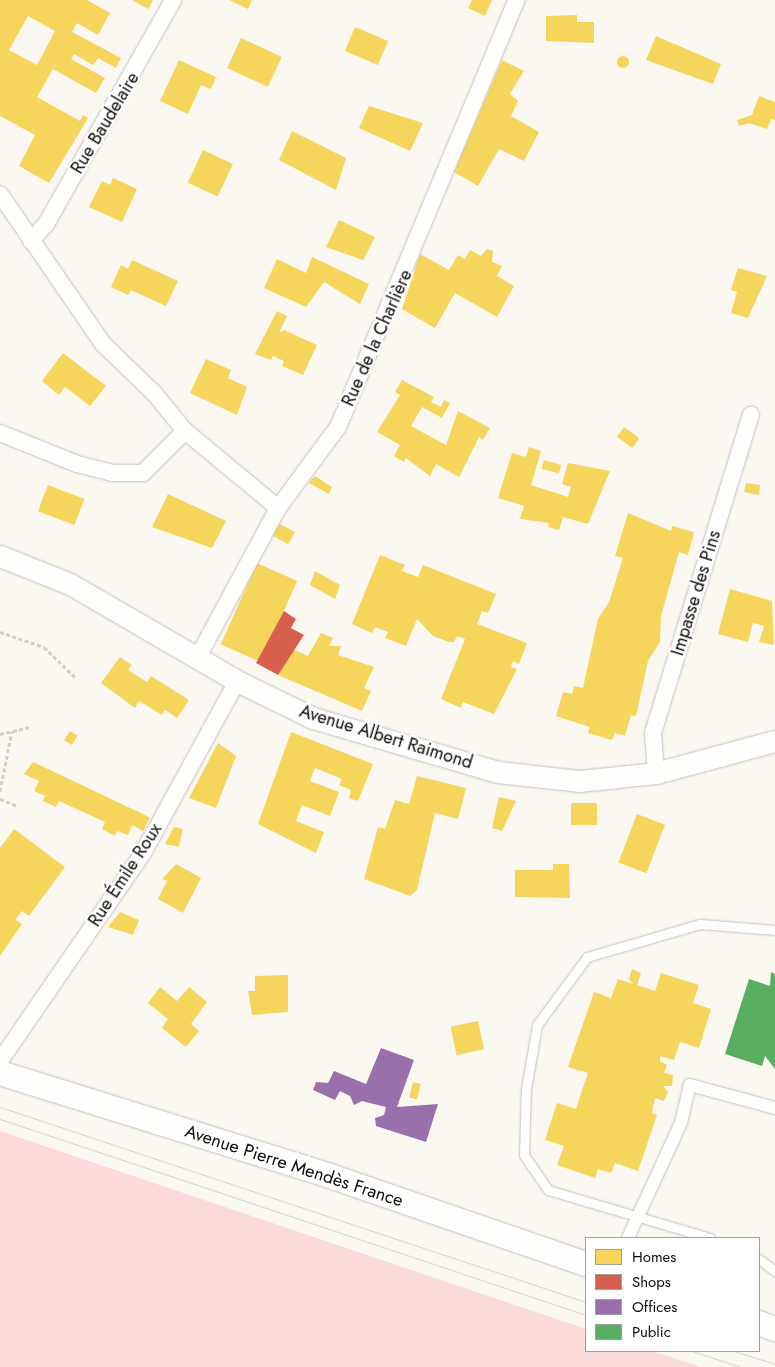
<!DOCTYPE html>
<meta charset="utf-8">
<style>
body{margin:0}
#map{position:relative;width:775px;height:1367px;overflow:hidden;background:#fbf8f2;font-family:Jost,sans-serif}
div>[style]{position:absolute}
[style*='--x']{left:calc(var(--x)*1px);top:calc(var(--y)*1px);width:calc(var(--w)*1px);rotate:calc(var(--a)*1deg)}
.green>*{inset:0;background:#fbdad9}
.homes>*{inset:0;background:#f6d55c;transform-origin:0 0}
.round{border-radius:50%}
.shops>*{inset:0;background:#d6604d}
.offices>*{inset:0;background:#9970ab}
.public>*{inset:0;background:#5aae61}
.path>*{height:3px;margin-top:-1.5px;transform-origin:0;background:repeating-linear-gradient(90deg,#d0cfcd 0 4px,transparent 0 6.5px)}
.roads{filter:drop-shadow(0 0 1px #c3c1bd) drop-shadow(0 0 1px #c3c1bd)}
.service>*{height:9px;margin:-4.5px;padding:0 4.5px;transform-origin:4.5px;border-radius:4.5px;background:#fefefd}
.pedestrian>*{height:12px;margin:-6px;padding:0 6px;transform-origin:6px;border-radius:6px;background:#fefefd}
.minor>*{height:16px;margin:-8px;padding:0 8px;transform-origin:8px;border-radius:8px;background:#fefefd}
.tertiary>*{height:21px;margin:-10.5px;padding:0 10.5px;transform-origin:10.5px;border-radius:10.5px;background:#fefefd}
.secondary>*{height:24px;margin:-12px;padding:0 12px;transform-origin:12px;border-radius:12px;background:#fefefd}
.tram>*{height:1px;margin:-0.5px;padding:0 0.5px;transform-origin:0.5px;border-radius:0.5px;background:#d6d5d3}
span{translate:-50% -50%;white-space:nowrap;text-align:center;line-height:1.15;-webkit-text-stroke:5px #fff;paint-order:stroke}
.street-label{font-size:18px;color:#0e0c09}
.legend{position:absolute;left:585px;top:1237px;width:175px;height:115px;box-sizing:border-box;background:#fff;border:1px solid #9f9e9d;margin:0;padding:6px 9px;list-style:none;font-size:15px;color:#0e0c09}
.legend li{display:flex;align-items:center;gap:10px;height:25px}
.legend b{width:25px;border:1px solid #9f9e9d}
</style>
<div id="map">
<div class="green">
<i style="clip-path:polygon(0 1131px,586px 1329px,586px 1351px,652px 1351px,700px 1367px,0 1367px)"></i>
</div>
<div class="homes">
<i style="clip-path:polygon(evenodd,0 0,87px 0,110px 13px,98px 35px,77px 23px,72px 32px,121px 58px,116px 68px,98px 58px,93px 65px,74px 54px,71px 59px,105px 78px,96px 93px,53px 69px,37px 97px,80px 121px,83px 115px,88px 118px,49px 183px,19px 166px,35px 135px,0 116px,0 0,28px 16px,55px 31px,37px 65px,9px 50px,28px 16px)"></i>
<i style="clip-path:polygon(132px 0,153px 0,148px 9px)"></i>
<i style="clip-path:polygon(229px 0,252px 0,248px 9px)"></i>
<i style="clip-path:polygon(472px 0,492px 0,485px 16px,468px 8px)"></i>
<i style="clip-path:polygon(577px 15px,577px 22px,594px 22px,594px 43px,546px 41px,546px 16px)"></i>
<i style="left:355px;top:27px;width:36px;height:26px;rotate:23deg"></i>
<i style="clip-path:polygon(656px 36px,721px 64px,713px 84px,646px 60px)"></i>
<i style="left:241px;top:38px;width:45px;height:33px;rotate:25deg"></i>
<i class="round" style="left:617px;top:56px;width:12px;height:12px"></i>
<i style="clip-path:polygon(179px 60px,216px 77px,211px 89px,201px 85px,188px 114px,160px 101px)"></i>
<i style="clip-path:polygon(502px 60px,524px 71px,510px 94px,518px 101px,511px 116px,539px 132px,524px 161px,499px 149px,478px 186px,454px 172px)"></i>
<i style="clip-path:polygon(759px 96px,775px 102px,775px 120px,771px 119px,767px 129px,749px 123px,739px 126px,737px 120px,752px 115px)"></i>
<i style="clip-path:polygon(369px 106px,423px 123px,410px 151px,359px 128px)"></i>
<i style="clip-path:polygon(292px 131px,346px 158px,336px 190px,279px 160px)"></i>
<i style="left:203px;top:150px;width:33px;height:36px;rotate:25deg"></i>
<i style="clip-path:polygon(113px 178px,137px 189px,122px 222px,89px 207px,102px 181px,110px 185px)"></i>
<i style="clip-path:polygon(339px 220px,375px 237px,363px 260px,326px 247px)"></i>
<i style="clip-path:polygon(487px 249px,493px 251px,492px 262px,502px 266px,497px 276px,514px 286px,497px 317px,455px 293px,435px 328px,402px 309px,420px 254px,449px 270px,458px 255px,465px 259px,470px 250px,481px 256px)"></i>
<i style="clip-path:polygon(312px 257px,369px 284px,360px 304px,324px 282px,306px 307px,264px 288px,277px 259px,306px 273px)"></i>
<i style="clip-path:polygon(132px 260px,178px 281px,166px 306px,131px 290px,128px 295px,111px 287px,121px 265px,128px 269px)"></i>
<i style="clip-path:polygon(738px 268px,767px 276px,748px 318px,731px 313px,737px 292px,731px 290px)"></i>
<i style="clip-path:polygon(277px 311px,287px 316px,279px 333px,284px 330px,317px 345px,303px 375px,282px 366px,284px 361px,273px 356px,271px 360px,255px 354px)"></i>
<i style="clip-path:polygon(63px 353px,106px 386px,90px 406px,65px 387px,59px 395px,42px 381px)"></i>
<i style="clip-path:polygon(206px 359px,231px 370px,228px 378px,247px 387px,237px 415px,190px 393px)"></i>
<i style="clip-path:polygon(402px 380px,434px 397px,431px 402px,441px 407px,444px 400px,450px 403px,442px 418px,422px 407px,411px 426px,446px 445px,458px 411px,490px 428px,483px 440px,479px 437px,459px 477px,436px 464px,430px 476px,406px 458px,404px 462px,394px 456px,400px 445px,377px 432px,400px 395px,395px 392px)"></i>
<i style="left:624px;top:427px;width:19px;height:12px;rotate:36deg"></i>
<i style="clip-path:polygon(529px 447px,541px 451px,531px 485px,568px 497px,571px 487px,562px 484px,568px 463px,610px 471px,588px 524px,563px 517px,559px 530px,548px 527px,549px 523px,520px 519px,524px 506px,498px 498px,512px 453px,526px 457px)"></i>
<i style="left:544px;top:460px;width:18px;height:9px;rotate:16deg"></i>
<i style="clip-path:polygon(315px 476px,332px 487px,329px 494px,309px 483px)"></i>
<i style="clip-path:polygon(746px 483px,760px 485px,759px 495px,744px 492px)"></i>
<i style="left:48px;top:485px;width:39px;height:28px;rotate:21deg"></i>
<i style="clip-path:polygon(168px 494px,226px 521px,212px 548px,152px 527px)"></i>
<i style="clip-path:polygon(628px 513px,671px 531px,672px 526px,694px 532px,688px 555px,679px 552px,661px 616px,660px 642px,648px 661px,636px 716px,631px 715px,625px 736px,615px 733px,612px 740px,588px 733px,590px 727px,556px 716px,563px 692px,572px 694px,574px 686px,583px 688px,598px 619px,609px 602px,623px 558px,615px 556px)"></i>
<i style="left:278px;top:523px;width:19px;height:14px;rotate:28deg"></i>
<i style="clip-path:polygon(380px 555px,405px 565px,402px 571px,418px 577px,423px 565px,496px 594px,488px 613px,482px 611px,477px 624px,527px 643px,519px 664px,513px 661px,511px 667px,517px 669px,494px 714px,463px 702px,461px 708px,441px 699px,465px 639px,457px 636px,454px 642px,449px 642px,433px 636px,417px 619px,406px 646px,385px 638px,388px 632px,375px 627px,372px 633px,352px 624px)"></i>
<i style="left:257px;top:563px;width:44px;height:89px;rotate:24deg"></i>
<i style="clip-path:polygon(315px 571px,340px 585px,335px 599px,310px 585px)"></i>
<i style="clip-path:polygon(730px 589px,772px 601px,774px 645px,759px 642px,764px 626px,753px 623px,748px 642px,718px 634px)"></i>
<i style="clip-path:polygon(321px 633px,333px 638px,329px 646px,341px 646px,338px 655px,374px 667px,364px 688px,371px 691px,362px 711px,278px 675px,293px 649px,308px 656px)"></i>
<i style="clip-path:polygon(120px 657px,132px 665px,128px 670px,147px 682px,151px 676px,189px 700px,177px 718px,165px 710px,162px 715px,139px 701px,135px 708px,101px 683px)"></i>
<i style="left:70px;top:731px;width:9px;height:11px;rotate:32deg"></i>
<i style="clip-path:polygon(291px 732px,373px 764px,358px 801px,349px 798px,351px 790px,339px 785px,342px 779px,315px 768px,310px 781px,339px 792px,330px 816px,302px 805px,296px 821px,324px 832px,316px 853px,258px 824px)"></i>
<i style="clip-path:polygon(218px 743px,236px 756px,216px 808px,189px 798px)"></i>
<i style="clip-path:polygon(33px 762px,145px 815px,150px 818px,143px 831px,132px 825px,128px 835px,117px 831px,115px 836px,102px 829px,105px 822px,59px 801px,56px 807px,43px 801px,45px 796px,34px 791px,39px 781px,24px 774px)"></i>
<i style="clip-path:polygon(417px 776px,466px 788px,458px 819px,435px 813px,417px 890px,410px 896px,364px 879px,378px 827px,385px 829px,395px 800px,409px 804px)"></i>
<i style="clip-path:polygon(499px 797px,516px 801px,502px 831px,492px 828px)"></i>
<i style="left:597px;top:803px;width:22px;height:26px;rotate:90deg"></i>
<i style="left:637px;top:814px;width:30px;height:52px;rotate:21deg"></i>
<i style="clip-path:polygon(174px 827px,183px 829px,179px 847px,165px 844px)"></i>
<i style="clip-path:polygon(14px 829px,65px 867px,29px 916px,22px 911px,15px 920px,22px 924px,0 956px,0 848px)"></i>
<i style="clip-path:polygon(176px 864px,201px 878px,183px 913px,158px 899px,167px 881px,162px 879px)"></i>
<i style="clip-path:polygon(553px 864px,569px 864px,570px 898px,515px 897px,515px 870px,553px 870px)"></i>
<i style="clip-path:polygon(120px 912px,139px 920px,133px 935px,108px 927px)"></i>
<i style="clip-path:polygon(632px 969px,641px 973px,637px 985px,655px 991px,661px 973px,699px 985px,693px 1003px,711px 1009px,699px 1048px,680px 1042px,674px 1060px,660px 1056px,660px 1061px,667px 1065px,664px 1073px,673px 1075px,672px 1086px,663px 1086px,668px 1092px,664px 1101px,655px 1098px,652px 1113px,657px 1115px,638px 1171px,615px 1163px,611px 1173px,598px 1169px,595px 1178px,557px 1165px,564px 1146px,545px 1140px,557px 1103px,576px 1109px,582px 1090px,588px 1073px,568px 1067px,594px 992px,611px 998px,618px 979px,633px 984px,629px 979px)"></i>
<i style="clip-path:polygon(288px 975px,288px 1012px,252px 1015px,248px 991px,255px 991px,255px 976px)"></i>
<i style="clip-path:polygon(160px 987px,177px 1001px,189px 987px,207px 1002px,191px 1024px,199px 1031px,186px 1047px,162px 1028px,168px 1019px,148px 1003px)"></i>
<i style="left:478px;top:1021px;width:29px;height:28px;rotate:78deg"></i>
<i style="left:413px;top:1082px;width:8px;height:16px;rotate:14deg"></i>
</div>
<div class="shops">
<i style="clip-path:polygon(284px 611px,296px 619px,291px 628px,304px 635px,278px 675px,256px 663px)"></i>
</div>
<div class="offices">
<i style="clip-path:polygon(381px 1048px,414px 1060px,397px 1107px,438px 1104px,426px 1142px,376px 1126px,375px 1118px,384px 1115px,386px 1107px,362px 1101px,354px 1105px,350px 1096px,340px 1091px,335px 1100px,313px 1090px,316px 1082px,328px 1083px,334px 1071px,366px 1084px)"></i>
</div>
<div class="public">
<i style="clip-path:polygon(771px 972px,775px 974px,775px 1069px,765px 1056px,762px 1066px,725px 1054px,749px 979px,770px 986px)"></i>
</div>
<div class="path">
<i style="--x:0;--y:632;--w:46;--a:18.8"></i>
<i style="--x:44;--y:647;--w:43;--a:44.1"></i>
<i style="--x:0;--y:734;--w:31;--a:-13"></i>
<i style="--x:0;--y:791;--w:61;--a:-78.7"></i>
<i style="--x:0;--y:799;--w:18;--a:22"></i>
</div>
<div class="roads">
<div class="service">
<i style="--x:710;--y:1238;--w:169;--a:-163.5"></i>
<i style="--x:548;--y:1190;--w:42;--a:-124.4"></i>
<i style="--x:524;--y:1155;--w:66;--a:-88.3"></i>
<i style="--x:526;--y:1089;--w:65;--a:-80.2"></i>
<i style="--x:537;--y:1025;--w:84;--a:-53.7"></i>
<i style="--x:587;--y:957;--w:118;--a:-16.3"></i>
<i style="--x:700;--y:924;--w:75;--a:4.6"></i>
<i style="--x:759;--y:1259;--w:20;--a:37"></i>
</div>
<div class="pedestrian">
<i style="--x:628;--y:1238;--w:127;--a:-65.3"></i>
<i style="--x:681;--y:1123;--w:39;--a:-77"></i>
<i style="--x:690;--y:1085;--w:88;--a:15.1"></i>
</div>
<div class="minor">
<i style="--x:0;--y:194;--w:182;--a:55.5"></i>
<i style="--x:103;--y:344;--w:71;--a:43.9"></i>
<i style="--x:154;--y:393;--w:49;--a:50.8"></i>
<i style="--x:185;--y:431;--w:121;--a:39.6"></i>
<i style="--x:31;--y:241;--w:23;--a:-49"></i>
<i style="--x:46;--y:224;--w:257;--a:-60.4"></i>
<i style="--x:0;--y:433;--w:83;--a:21.9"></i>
<i style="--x:77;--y:464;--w:36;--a:14"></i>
<i style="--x:112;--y:473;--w:31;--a:0"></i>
<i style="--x:143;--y:473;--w:59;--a:-45"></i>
<i style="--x:199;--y:655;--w:167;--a:-61.7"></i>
<i style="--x:278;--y:508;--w:101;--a:-53.5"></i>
<i style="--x:338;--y:427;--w:463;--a:-67.3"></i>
<i style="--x:656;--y:773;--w:40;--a:-94.3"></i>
<i style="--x:653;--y:733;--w:333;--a:-72.9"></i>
<i style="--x:0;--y:1061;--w:252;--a:-55.5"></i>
<i style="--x:143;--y:853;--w:196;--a:-61.3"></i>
</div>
<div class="tertiary">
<i style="--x:0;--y:556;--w:75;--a:21.8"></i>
<i style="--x:70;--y:584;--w:193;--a:30.1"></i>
<i style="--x:237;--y:681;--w:85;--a:26"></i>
<i style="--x:313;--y:718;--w:193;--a:16.3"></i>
<i style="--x:498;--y:772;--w:81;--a:6.3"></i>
<i style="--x:579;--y:781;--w:77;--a:-5.9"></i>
<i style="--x:656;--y:773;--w:123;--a:-15.1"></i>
</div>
<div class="secondary">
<i style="--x:0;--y:1073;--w:346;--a:17.3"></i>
<i style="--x:330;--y:1176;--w:271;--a:19"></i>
<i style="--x:759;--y:1323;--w:17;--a:21"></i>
</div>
</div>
<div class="tram">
<i style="--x:0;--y:1107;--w:618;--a:18.41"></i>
<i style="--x:0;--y:1119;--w:618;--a:18.49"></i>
<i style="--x:692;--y:1351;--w:52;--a:18.1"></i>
<i style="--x:734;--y:1351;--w:43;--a:17.6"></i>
</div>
<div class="street-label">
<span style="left:105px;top:123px;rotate:-59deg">Rue Baudelaire</span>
<span style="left:377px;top:338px;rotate:-66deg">Rue de la Charlière</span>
<span style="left:696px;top:593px;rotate:-73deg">Impasse des Pins</span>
<span style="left:386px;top:737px;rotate:17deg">Avenue Albert Raimond</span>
<span style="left:125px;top:875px;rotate:-57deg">Rue Émile Roux</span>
<span style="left:294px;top:1166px;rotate:18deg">Avenue Pierre Mendès France</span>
</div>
<ul class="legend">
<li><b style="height:14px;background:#f6d55c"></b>Homes</li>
<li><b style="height:14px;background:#d6604d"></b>Shops</li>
<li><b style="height:14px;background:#9970ab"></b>Offices</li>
<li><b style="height:14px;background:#5aae61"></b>Public</li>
</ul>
</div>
